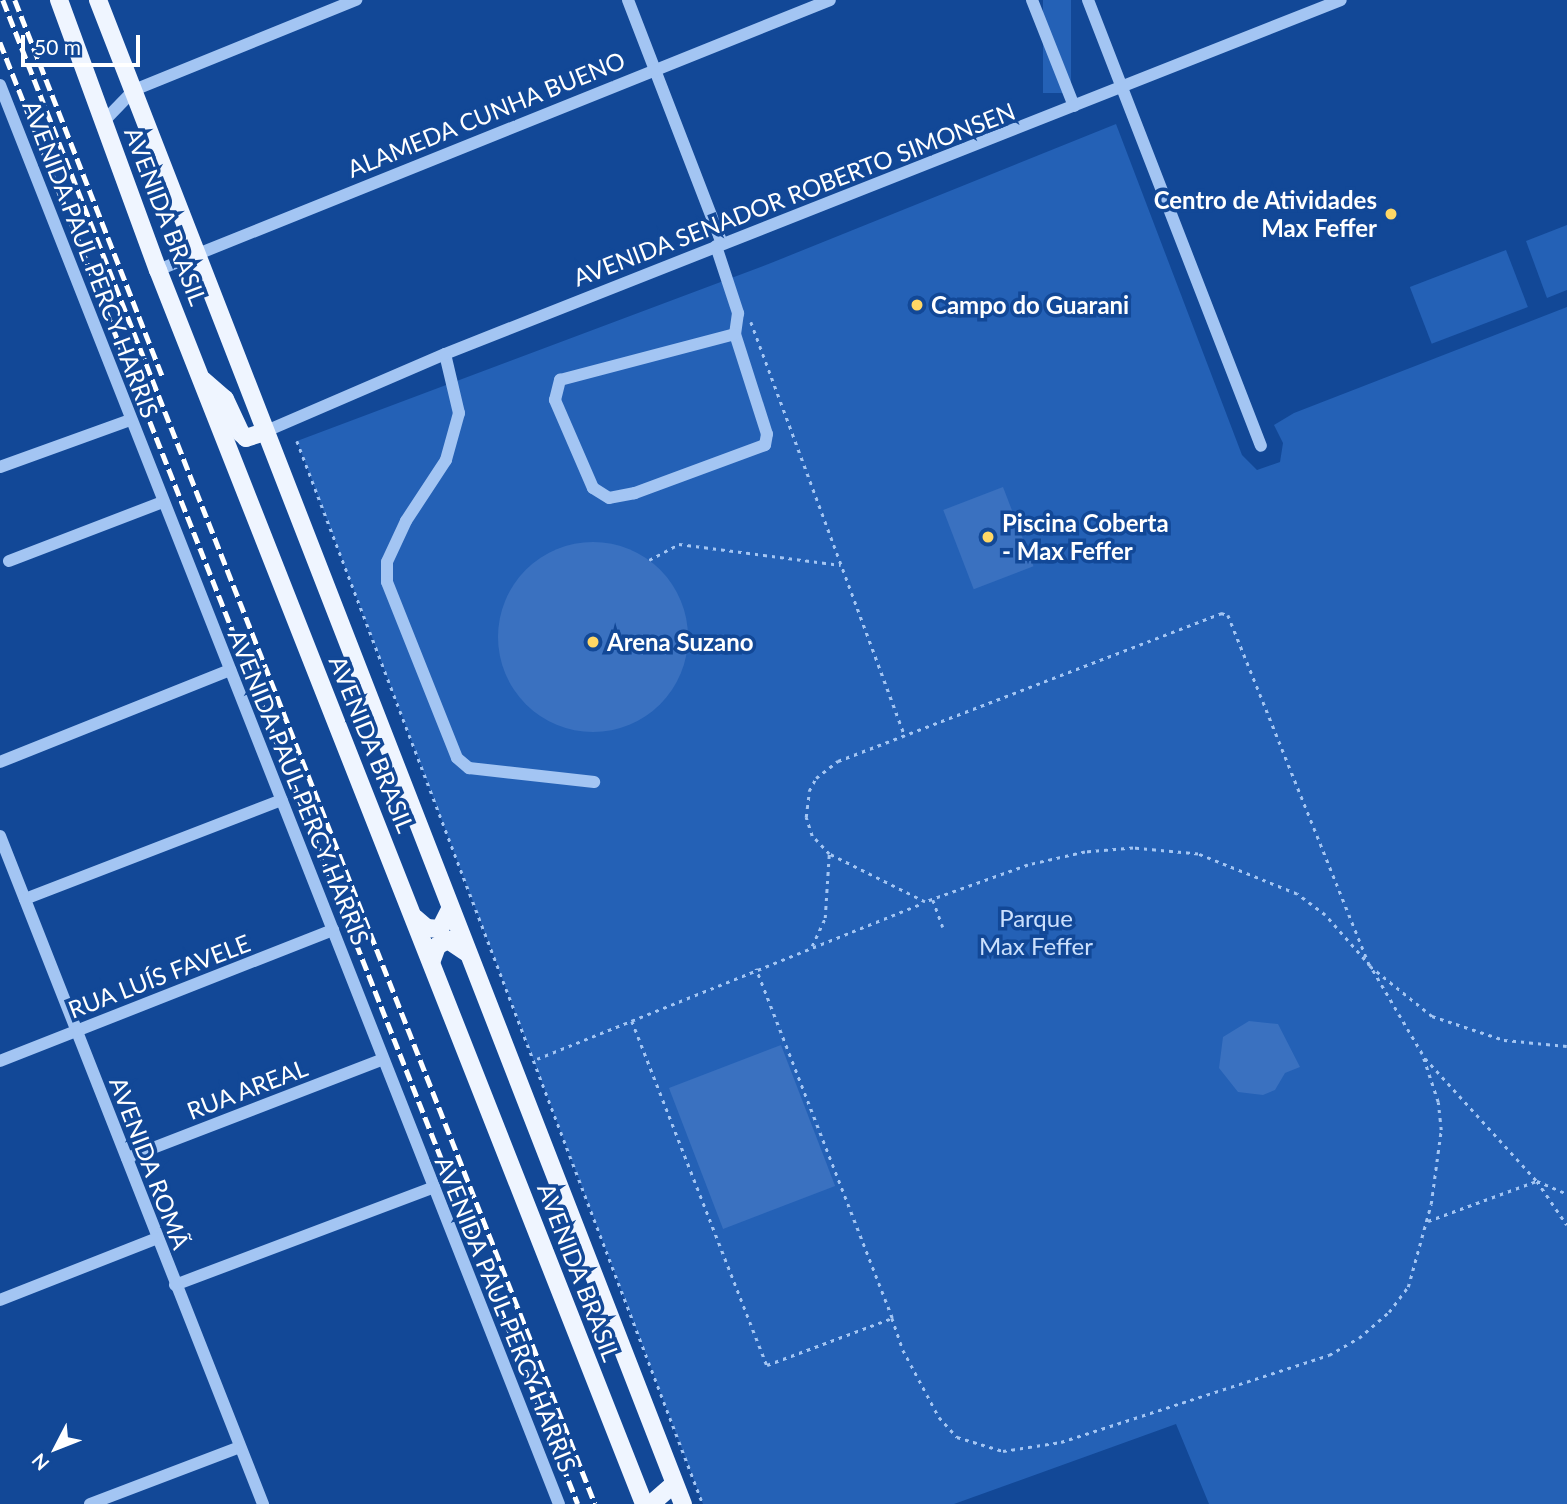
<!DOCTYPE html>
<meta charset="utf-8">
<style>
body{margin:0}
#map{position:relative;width:1567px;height:1504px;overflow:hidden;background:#124897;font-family:Lato,sans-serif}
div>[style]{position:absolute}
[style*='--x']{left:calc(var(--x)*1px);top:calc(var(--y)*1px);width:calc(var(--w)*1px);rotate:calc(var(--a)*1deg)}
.green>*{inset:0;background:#2461b6;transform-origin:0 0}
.building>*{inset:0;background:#3a71c0;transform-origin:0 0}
.round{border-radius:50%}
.path>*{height:2.5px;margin-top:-1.25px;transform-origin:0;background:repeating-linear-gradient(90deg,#a3c5f3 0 3.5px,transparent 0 8.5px)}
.minor>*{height:12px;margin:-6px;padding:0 6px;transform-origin:6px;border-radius:6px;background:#a3c5f3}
.major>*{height:18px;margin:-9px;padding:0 9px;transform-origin:9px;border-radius:9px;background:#eff5ff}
.rail>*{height:4.5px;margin-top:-2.25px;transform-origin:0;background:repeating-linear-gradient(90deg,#fff 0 12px,transparent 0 17px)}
.dots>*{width:19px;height:19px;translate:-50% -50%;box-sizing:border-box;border:4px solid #124897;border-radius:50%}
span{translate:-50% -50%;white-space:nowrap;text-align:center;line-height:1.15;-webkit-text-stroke:7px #124897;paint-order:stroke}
.street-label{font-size:24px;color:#fff}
.poi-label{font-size:24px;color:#fff;font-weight:700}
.right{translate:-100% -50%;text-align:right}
.left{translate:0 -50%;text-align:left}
.park-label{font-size:24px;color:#cbe0fd}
.north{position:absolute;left:21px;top:1413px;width:70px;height:70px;-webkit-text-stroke:5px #124897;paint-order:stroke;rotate:228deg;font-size:19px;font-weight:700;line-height:28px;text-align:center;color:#fff}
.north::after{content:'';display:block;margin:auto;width:24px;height:32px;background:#fff;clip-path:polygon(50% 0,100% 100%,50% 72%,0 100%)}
.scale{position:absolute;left:21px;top:35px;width:119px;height:32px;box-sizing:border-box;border:4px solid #fff;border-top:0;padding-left:9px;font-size:21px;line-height:24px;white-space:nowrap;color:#fff;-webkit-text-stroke:5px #124897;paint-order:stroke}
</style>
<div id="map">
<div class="green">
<i style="left:1043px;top:0;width:28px;height:93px"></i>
<i style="clip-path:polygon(1116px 124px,1242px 455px,1257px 470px,1280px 462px,1283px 443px,1274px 425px,1294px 413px,1567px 307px,1567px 1504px,1209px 1504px,1176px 1424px,954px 1504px,703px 1504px,297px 441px,771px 263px)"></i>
<i style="clip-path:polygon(1567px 225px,1567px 290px,1547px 298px,1526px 241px)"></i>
<i style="left:1506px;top:250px;width:61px;height:103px;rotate:69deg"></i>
</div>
<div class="building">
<i style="left:1003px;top:487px;width:85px;height:64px;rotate:69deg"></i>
<i class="round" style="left:498px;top:542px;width:190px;height:190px"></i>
<i style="clip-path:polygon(1249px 1021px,1278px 1024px,1300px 1067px,1285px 1073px,1275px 1090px,1263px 1095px,1238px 1092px,1219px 1068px,1223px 1037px)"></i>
<i style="left:781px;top:1045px;width:151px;height:120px;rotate:69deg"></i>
</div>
<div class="path">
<i style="--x:751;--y:322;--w:442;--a:69.6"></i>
<i style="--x:297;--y:441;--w:1138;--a:69.1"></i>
<i style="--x:649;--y:560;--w:34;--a:-28"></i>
<i style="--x:679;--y:544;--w:163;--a:7.4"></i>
<i style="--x:933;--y:900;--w:29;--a:70"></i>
<i style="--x:812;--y:946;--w:31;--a:-65"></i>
<i style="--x:825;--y:918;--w:64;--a:-86.4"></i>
<i style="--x:632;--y:1021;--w:370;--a:68.6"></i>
<i style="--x:767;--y:1365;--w:134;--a:-20.6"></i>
<i style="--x:892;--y:1318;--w:375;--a:-111.3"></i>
<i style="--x:1425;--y:1058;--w:166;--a:47.7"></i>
<i style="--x:1537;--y:1181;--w:33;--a:23"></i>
<i style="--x:537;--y:1059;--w:416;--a:-22"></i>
<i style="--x:1428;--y:1221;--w:116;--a:-20.2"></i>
<i style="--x:1537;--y:1181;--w:53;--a:55.7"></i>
<i style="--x:892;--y:1318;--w:34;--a:71"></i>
<i style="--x:903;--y:1350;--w:76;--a:61.8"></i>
<i style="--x:939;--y:1417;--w:27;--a:48"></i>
<i style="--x:957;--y:1437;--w:48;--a:16.9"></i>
<i style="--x:1003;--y:1451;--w:59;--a:-8.8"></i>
<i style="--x:1061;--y:1442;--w:282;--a:-18"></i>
<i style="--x:1329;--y:1355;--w:34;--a:-30"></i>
<i style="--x:1359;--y:1338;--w:40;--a:-41"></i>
<i style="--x:1389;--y:1312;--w:31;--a:-53"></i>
<i style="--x:1408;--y:1287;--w:86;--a:-74.5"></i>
<i style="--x:1431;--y:1204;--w:75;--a:-82.3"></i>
<i style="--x:1441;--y:1130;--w:28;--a:-96"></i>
<i style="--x:1438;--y:1102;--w:51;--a:-108.4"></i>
<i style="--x:1422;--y:1054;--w:102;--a:-120.6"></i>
<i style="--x:1370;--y:966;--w:68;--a:-131.4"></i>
<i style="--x:1325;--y:915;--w:35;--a:-143"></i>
<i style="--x:1297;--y:894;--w:107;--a:-158"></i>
<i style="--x:1198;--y:854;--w:65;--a:-174.7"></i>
<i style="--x:1133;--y:848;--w:48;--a:175.2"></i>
<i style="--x:1085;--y:852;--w:58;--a:167.2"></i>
<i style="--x:1028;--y:865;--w:109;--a:160.2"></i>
<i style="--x:925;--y:902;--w:107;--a:-153.4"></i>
<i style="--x:829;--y:854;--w:25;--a:-133"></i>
<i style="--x:812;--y:836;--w:20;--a:-108"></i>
<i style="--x:806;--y:817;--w:26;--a:-83"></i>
<i style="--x:809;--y:791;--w:15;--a:-62"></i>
<i style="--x:816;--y:778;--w:28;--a:-38"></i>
<i style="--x:838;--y:761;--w:411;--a:-21.1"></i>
<i style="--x:1221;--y:613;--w:7;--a:16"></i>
<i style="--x:1228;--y:615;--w:379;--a:68"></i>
<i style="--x:1370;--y:966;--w:80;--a:38.9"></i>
<i style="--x:1432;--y:1016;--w:76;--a:18.4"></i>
<i style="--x:1504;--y:1040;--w:63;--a:5.4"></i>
</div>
<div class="minor">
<i style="--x:628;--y:0;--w:261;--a:68.9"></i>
<i style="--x:1032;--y:0;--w:114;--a:68.4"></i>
<i style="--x:1088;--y:0;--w:478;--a:68.8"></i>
<i style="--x:0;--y:85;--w:1525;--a:68.5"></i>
<i style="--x:104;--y:121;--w:43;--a:-45.9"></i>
<i style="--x:134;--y:90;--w:240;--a:-22.1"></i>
<i style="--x:716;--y:246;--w:71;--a:71.8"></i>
<i style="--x:738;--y:313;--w:21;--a:98"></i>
<i style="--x:158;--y:270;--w:724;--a:-21.89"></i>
<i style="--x:735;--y:334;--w:105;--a:72.3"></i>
<i style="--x:767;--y:434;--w:11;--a:100"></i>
<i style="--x:765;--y:445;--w:139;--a:159.7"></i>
<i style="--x:635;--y:493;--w:26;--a:169"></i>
<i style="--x:609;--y:498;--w:19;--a:-148"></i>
<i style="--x:593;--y:488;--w:96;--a:-113.4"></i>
<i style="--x:555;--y:400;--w:21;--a:-76"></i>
<i style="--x:560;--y:380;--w:181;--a:-14.7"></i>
<i style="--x:445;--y:354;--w:61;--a:76.7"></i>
<i style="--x:459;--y:413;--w:49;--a:105.5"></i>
<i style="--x:446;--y:460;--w:73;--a:123.3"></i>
<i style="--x:406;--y:521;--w:45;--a:114.9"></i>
<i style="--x:387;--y:562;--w:20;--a:90"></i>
<i style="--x:387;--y:582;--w:189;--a:68.3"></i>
<i style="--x:457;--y:758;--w:16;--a:40"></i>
<i style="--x:469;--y:768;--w:126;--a:6.4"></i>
<i style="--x:264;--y:432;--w:197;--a:-23.3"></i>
<i style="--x:445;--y:354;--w:963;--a:-21.56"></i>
<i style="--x:0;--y:467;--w:138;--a:-19.9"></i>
<i style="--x:9;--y:561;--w:165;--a:-21"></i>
<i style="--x:0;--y:762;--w:248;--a:-21.8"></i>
<i style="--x:0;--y:836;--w:718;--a:68.51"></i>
<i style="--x:25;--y:899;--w:275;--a:-21.1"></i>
<i style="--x:0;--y:1061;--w:358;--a:-21.5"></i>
<i style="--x:127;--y:1158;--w:274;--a:-21.1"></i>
<i style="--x:175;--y:1285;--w:277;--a:-20.7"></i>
<i style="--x:0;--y:1300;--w:169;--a:-21.5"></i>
<i style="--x:90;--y:1504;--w:160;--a:-20.8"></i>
</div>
<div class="major">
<i style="--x:59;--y:0;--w:288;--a:69.9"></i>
<i style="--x:158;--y:270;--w:1326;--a:68.5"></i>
<i style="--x:98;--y:0;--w:1614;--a:68.75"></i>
<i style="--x:203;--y:380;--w:29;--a:41"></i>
<i style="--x:225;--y:399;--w:38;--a:65"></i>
<i style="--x:241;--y:433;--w:7;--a:45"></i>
<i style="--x:246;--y:438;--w:19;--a:-18"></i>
<i style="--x:415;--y:918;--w:16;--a:40"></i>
<i style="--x:427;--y:928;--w:13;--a:4"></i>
<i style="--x:440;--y:929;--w:22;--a:-63"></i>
<i style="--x:432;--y:960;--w:15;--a:-70"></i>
<i style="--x:437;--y:946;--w:13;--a:-29"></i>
<i style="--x:448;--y:940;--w:22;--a:34"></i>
<i style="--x:651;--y:1504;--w:30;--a:-41"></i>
</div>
<div class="rail">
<i style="--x:3;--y:0;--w:1616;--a:68.51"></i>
<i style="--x:15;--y:0;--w:406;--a:68.6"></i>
<i style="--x:0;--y:42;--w:1572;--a:68.43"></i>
</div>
<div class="dots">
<i style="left:1391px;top:214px;background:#ffd765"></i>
<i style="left:917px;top:305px;background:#ffd765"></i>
<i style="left:988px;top:537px;background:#ffd765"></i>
<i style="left:593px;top:642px;background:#ffd765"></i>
</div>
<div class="street-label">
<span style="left:486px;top:114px;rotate:-22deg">ALAMEDA CUNHA BUENO</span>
<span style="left:794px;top:194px;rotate:-21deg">AVENIDA SENADOR ROBERTO SIMONSEN</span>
<span style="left:166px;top:216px;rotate:69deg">AVENIDA BRASIL</span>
<span style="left:91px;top:259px;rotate:69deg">AVENIDA PAUL PERCY HARRIS</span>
<span style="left:372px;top:744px;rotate:68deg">AVENIDA BRASIL</span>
<span style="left:299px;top:787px;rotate:68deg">AVENIDA PAUL PERCY HARRIS</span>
<span style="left:159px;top:976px;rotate:-21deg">RUA LUÍS FAVELE</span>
<span style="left:247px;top:1089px;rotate:-21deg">RUA AREAL</span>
<span style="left:150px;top:1163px;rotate:69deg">AVENIDA ROMÃ</span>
<span style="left:579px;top:1272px;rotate:69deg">AVENIDA BRASIL</span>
<span style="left:506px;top:1314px;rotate:68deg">AVENIDA PAUL PERCY HARRIS</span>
</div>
<div class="poi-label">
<span class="right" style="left:1377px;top:214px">Centro de Atividades<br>Max Feffer</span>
<span class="left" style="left:931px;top:305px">Campo do Guarani</span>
<span class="left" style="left:1002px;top:537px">Piscina Coberta<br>- Max Feffer</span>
<span class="left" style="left:607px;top:642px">Arena Suzano</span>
</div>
<div class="park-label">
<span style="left:1036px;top:932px">Parque<br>Max Feffer</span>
</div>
<div class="north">N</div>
<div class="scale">50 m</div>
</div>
